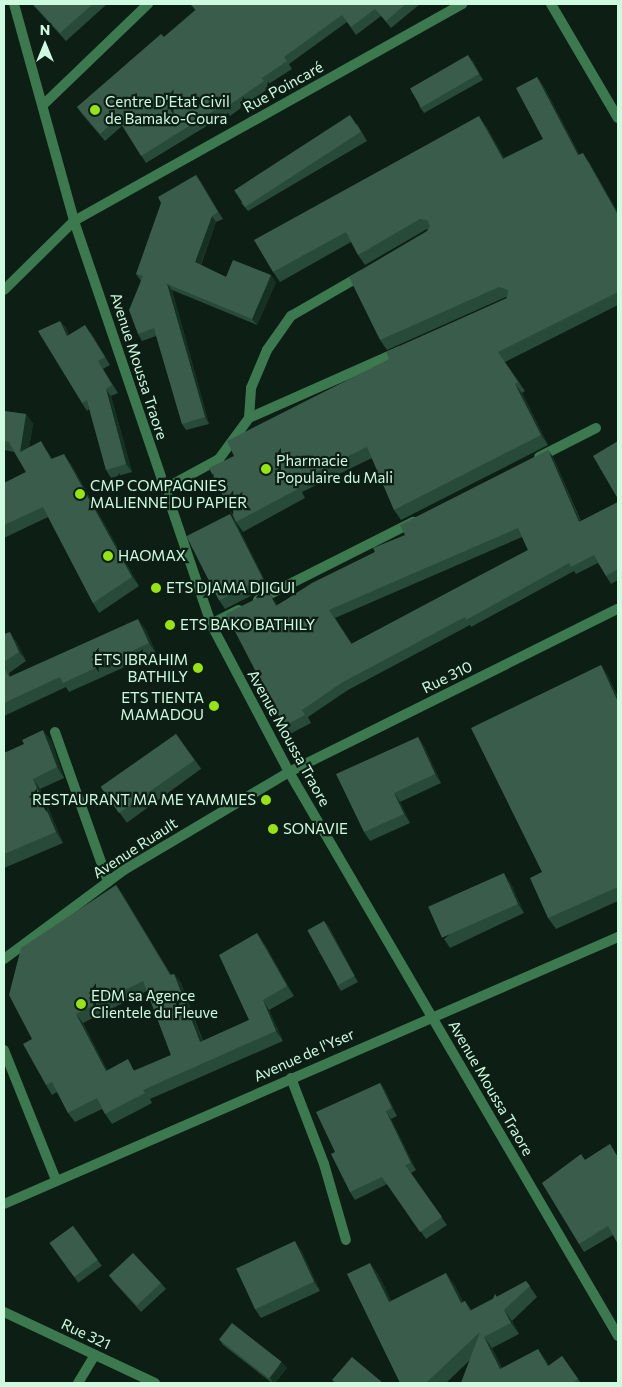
<!DOCTYPE html>
<meta charset="utf-8">
<style>
body{margin:0}
#map{position:relative;width:622px;height:1387px;overflow:hidden;background:#0d1e15;font-family:Commissioner,sans-serif}
div>[style]{position:absolute}
[style*='--x']{left:calc(var(--x)*1px);top:calc(var(--y)*1px);width:calc(var(--w)*1px);rotate:calc(var(--a)*1deg)}
.service>*{height:10px;margin:-5px;padding:0 5px;transform-origin:5px;border-radius:5px;background:#3c794f}
.minor>*{height:10px;margin:-5px;padding:0 5px;transform-origin:5px;border-radius:5px;background:#3c794f}
.tertiary>*{height:10px;margin:-5px;padding:0 5px;transform-origin:5px;border-radius:5px;background:#3c794f}
.wall>*{inset:0;background:#284a38;transform-origin:0 0}
.shaded-wall>*{inset:0;background:#153122}
.building>*{inset:0;background:#395d4a;transform-origin:0 0}
.dots>*{width:14px;height:14px;translate:-50% -50%;box-sizing:border-box;border:2px solid #0d1e15;border-radius:50%}
span{translate:-50% -50%;white-space:nowrap;text-align:center;line-height:1.15;-webkit-text-stroke:4.5px #0d1e15;paint-order:stroke}
.street-label{font-size:15px;color:#cefbdf}
.poi-label{font-size:15px;color:#cefbdf}
.left{translate:0 -50%;text-align:left}
.right{translate:-100% -50%;text-align:right}
.frame{position:absolute;inset:0;border:5px solid #cefbdf;pointer-events:none}
.north{position:absolute;left:20px;top:20px;width:50px;height:50px;-webkit-text-stroke:4px #0d1e15;paint-order:stroke;rotate:0deg;font-size:14px;font-weight:700;line-height:20px;text-align:center;color:#cefbdf}
.north::after{content:'';display:block;margin:auto;width:18px;height:22px;background:#cefbdf;clip-path:polygon(50% 0,100% 100%,50% 72%,0 100%)}
</style>
<div id="map">
<div class="service">
<i style="--x:249;--y:418;--w:165;--a:-23.9"></i>
<i style="--x:539;--y:457;--w:64;--a:-27"></i>
<i style="--x:164;--y:489;--w:63;--a:-28.6"></i>
<i style="--x:219;--y:459;--w:51;--a:-53.8"></i>
<i style="--x:249;--y:418;--w:30;--a:-86"></i>
<i style="--x:251;--y:388;--w:41;--a:-67.2"></i>
<i style="--x:267;--y:350;--w:42;--a:-54.8"></i>
<i style="--x:291;--y:316;--w:82;--a:-30"></i>
<i style="--x:258;--y:600;--w:174;--a:-26.7"></i>
<i style="--x:211;--y:624;--w:31;--a:-27"></i>
<i style="--x:55;--y:732;--w:159;--a:70.5"></i>
<i style="--x:291;--y:1078;--w:92;--a:69"></i>
<i style="--x:324;--y:1164;--w:79;--a:73.9"></i>
</div>
<div class="minor">
<i style="--x:551;--y:4;--w:132;--a:59.6"></i>
<i style="--x:43;--y:105;--w:146;--a:-43.9"></i>
<i style="--x:4;--y:290;--w:98;--a:-44.6"></i>
<i style="--x:74;--y:221;--w:445;--a:-29.2"></i>
<i style="--x:4;--y:1050;--w:140;--a:68.2"></i>
<i style="--x:4;--y:1312;--w:167;--a:25.2"></i>
<i style="--x:78;--y:1383;--w:33;--a:-59"></i>
</div>
<div class="tertiary">
<i style="--x:14;--y:4;--w:225;--a:74.5"></i>
<i style="--x:74;--y:221;--w:426;--a:71.2"></i>
<i style="--x:211;--y:624;--w:167;--a:62.2"></i>
<i style="--x:289;--y:772;--w:653;--a:59.74"></i>
<i style="--x:4;--y:959;--w:149;--a:-36.6"></i>
<i style="--x:124;--y:870;--w:192;--a:-30.7"></i>
<i style="--x:289;--y:772;--w:367;--a:-26.4"></i>
<i style="--x:4;--y:1204;--w:670;--a:-23.5"></i>
</div>
<div class="wall">
<i style="clip-path:polygon(32px 4px,107px 4px,66px 41px)"></i>
<i style="clip-path:polygon(190px 4px,420px 4px,391px 28px,381px 16px,356px 35px,347px 22px,289px 64px,292px 69px,267px 85px,269px 88px,230px 116px,228px 113px,146px 163px,122px 126px,105px 141px,82px 114px,77px 107px,164px 37px,195px 10px)"></i>
<i style="clip-path:polygon(473px 61px,483px 80px,424px 113px,419px 106px)"></i>
<i style="clip-path:polygon(537px 77px,544px 87px,579px 154px,589px 162px,618px 213px,618px 305px,505px 362px,525px 391px,522px 393px,548px 445px,401px 520px,394px 510px,372px 458px,302px 492px,305px 498px,243px 532px,236px 522px,234px 456px,389px 359px,507px 298px,506px 297px,387px 350px,380px 340px,428px 229px,427px 229px,365px 265px,358px 255px,351px 242px,280px 282px,273px 272px,486px 126px,504px 158px,543px 139px)"></i>
<i style="clip-path:polygon(357px 124px,367px 141px,248px 211px,241px 203px)"></i>
<i style="clip-path:polygon(196px 175px,223px 219px,216px 222px,201px 265px,226px 277px,276px 282px,257px 325px,172px 290px,209px 424px,186px 430px,182px 424px,156px 336px,142px 341px,138px 334px,141px 281px,136px 274px)"></i>
<i style="clip-path:polygon(60px 321px,66px 328px,69px 335px,91px 333px,110px 365px,103px 369px,118px 393px,111px 396px,132px 472px,111px 478px,106px 470px,89px 409px,87px 411px,82px 403px)"></i>
<i style="clip-path:polygon(4px 411px,26px 414px,33px 424px,29px 447px,47px 451px,52px 459px,71px 464px,139px 586px,99px 613px,93px 603px,48px 517px,4px 538px,4px 483px,26px 472px,14px 452px,4px 450px)"></i>
<i style="clip-path:polygon(evenodd,553px 457px,581px 521px,618px 502px,618px 580px,611px 584px,598px 563px,576px 574px,574px 571px,471px 627px,470px 625px,348px 690px,308px 717px,311px 723px,290px 734px,284px 726px,274px 600px,277px 605px,375px 552px,405px 535px,553px 457px,522px 537px,528px 550px,352px 644px,335px 618px,522px 537px)"></i>
<i style="clip-path:polygon(230px 514px,236px 523px,268px 587px,225px 609px,219px 600px)"></i>
<i style="clip-path:polygon(145px 628px,156px 653px,69px 692px,66px 687px,4px 716px,4px 630px,5px 634px,16px 641px,26px 661px,9px 673px,10px 677px)"></i>
<i style="clip-path:polygon(601px 665px,608px 676px,618px 697px,618px 901px,556px 929px,548px 918px,542px 872px)"></i>
<i style="left:176px;top:734px;width:43px;height:92px;rotate:54deg"></i>
<i style="clip-path:polygon(418px 737px,424px 746px,441px 783px,400px 802px,410px 823px,370px 841px,364px 832px)"></i>
<i style="clip-path:polygon(51px 740px,64px 778px,40px 789px,63px 843px,4px 868px,4px 753px)"></i>
<i style="clip-path:polygon(510px 882px,524px 913px,450px 948px,444px 939px)"></i>
<i style="clip-path:polygon(evenodd,116px 885px,123px 895px,171px 975px,174px 974px,181px 983px,203px 1041px,249px 1020px,264px 943px,294px 996px,269px 1010px,283px 1041px,150px 1099px,152px 1103px,112px 1124px,102px 1109px,75px 1122px,68px 1113px,57px 1092px,52px 1095px,46px 1085px,32px 1039px,116px 885px,147px 991px,171px 1055px,135px 1070px,107px 1070px,83px 1023px,147px 991px)"></i>
<i style="clip-path:polygon(324px 921px,329px 927px,358px 982px,341px 991px,337px 985px)"></i>
<i style="clip-path:polygon(380px 1083px,385px 1090px,397px 1116px,391px 1119px,416px 1170px,411px 1173px,447px 1225px,426px 1239px,387px 1184px,355px 1200px,350px 1192px,335px 1152px)"></i>
<i style="clip-path:polygon(610px 1144px,618px 1157px,618px 1244px,613px 1235px,584px 1252px,579px 1244px,585px 1160px)"></i>
<i style="left:73px;top:1226px;width:49px;height:29px;rotate:54deg"></i>
<i style="clip-path:polygon(301px 1250px,320px 1291px,261px 1318px,255px 1309px)"></i>
<i style="clip-path:polygon(378px 1274px,391px 1301px,454px 1284px,463px 1302px,465px 1301px,471px 1310px,526px 1281px,537px 1297px,512px 1321px,519px 1334px,492px 1348px,502px 1368px,546px 1360px,549px 1366px,562px 1356px,581px 1383px,461px 1383px,470px 1360px,446px 1383px,400px 1383px)"></i>
<i style="clip-path:polygon(109px 1275px,161px 1283px,166px 1289px,141px 1312px,113px 1281px)"></i>
<i style="clip-path:polygon(219px 1339px,287px 1368px,275px 1383px,272px 1383px,223px 1345px)"></i>
</div>
<div class="shaded-wall">
<i style="clip-path:polygon(468px 55px,473px 61px,483px 80px,479px 74px)"></i>
<i style="clip-path:polygon(537px 77px,544px 87px,585px 165px,578px 155px)"></i>
<i style="clip-path:polygon(479px 116px,486px 126px,510px 168px,503px 159px)"></i>
<i style="clip-path:polygon(583px 153px,589px 162px,618px 213px,618px 215px)"></i>
<i style="clip-path:polygon(196px 175px,201px 181px,223px 219px,218px 212px)"></i>
<i style="clip-path:polygon(212px 216px,216px 222px,199px 269px,195px 262px)"></i>
<i style="clip-path:polygon(271px 275px,276px 282px,257px 325px,252px 319px)"></i>
<i style="clip-path:polygon(167px 284px,172px 290px,209px 424px,205px 417px)"></i>
<i style="clip-path:polygon(60px 321px,66px 328px,73px 344px,67px 336px)"></i>
<i style="clip-path:polygon(85px 325px,91px 333px,110px 365px)"></i>
<i style="clip-path:polygon(515px 384px,522px 393px,548px 445px,541px 435px)"></i>
<i style="clip-path:polygon(106px 389px,111px 396px,132px 472px,126px 464px)"></i>
<i style="clip-path:polygon(26px 414px,33px 424px,27px 462px,20px 452px)"></i>
<i style="clip-path:polygon(41px 441px,47px 451px,58px 469px,51px 459px)"></i>
<i style="clip-path:polygon(548px 450px,553px 457px,584px 530px,579px 522px)"></i>
<i style="clip-path:polygon(64px 454px,71px 464px,139px 586px,132px 577px)"></i>
<i style="clip-path:polygon(230px 514px,236px 523px,268px 587px,262px 578px)"></i>
<i style="clip-path:polygon(269px 592px,274px 600px,281px 614px,276px 606px)"></i>
<i style="clip-path:polygon(138px 619px,145px 628px,156px 653px,149px 643px)"></i>
<i style="clip-path:polygon(10px 632px,16px 641px,26px 661px,19px 652px)"></i>
<i style="clip-path:polygon(601px 665px,608px 676px,618px 697px,618px 702px)"></i>
<i style="clip-path:polygon(43px 730px,51px 740px,64px 778px,57px 767px)"></i>
<i style="clip-path:polygon(418px 737px,424px 746px,441px 783px,435px 774px)"></i>
<i style="clip-path:polygon(33px 779px,40px 789px,63px 843px,56px 832px)"></i>
<i style="clip-path:polygon(394px 793px,400px 802px,410px 823px,404px 814px)"></i>
<i style="clip-path:polygon(504px 873px,510px 882px,524px 913px,518px 904px)"></i>
<i style="clip-path:polygon(116px 885px,123px 895px,176px 985px)"></i>
<i style="clip-path:polygon(324px 921px,329px 927px,358px 982px,354px 976px)"></i>
<i style="clip-path:polygon(257px 933px,264px 943px,294px 996px,287px 986px)"></i>
<i style="clip-path:polygon(174px 974px,181px 983px,206px 1051px,200px 1042px)"></i>
<i style="clip-path:polygon(263px 1000px,269px 1010px,283px 1041px,276px 1031px)"></i>
<i style="clip-path:polygon(76px 1014px,83px 1023px,112px 1080px,106px 1071px)"></i>
<i style="clip-path:polygon(380px 1083px,385px 1090px,397px 1116px,392px 1108px)"></i>
<i style="clip-path:polygon(386px 1111px,391px 1119px,416px 1170px,411px 1163px)"></i>
<i style="clip-path:polygon(295px 1241px,301px 1250px,320px 1291px,314px 1282px)"></i>
<i style="clip-path:polygon(370px 1263px,378px 1274px,397px 1313px,389px 1302px)"></i>
<i style="clip-path:polygon(446px 1273px,454px 1284px,469px 1314px,461px 1303px)"></i>
<i style="clip-path:polygon(504px 1310px,512px 1321px,519px 1334px,511px 1323px)"></i>
<i style="clip-path:polygon(484px 1337px,492px 1348px,508px 1380px,500px 1369px)"></i>
<i style="clip-path:polygon(538px 1349px,546px 1360px,555px 1377px,548px 1366px)"></i>
<i style="clip-path:polygon(282px 1362px,287px 1368px,275px 1383px,273px 1383px,270px 1378px)"></i>
</div>
<div class="building">
<i style="clip-path:polygon(33px 4px,93px 4px,60px 33px)"></i>
<i style="clip-path:polygon(191px 4px,406px 4px,386px 21px,375px 9px,351px 27px,342px 15px,284px 57px,287px 61px,262px 78px,264px 81px,225px 108px,223px 105px,141px 156px,118px 118px,100px 134px,77px 107px,161px 34px,164px 37px,196px 10px)"></i>
<i style="left:468px;top:55px;width:22px;height:67px;rotate:60deg"></i>
<i style="clip-path:polygon(537px 77px,578px 155px,583px 153px,618px 215px,618px 292px,498px 352px,518px 382px,515px 384px,541px 435px,394px 510px,367px 447px,295px 482px,298px 489px,236px 522px,209px 468px,234px 456px,227px 441px,389px 359px,386px 352px,507px 298px,508px 290px,499px 287px,380px 340px,349px 277px,427px 231px,430px 226px,427px 220px,420px 219px,358px 255px,346px 232px,273px 272px,254px 240px,479px 116px,503px 159px,543px 139px,516px 88px)"></i>
<i style="left:350px;top:115px;width:20px;height:138px;rotate:57deg"></i>
<i style="clip-path:polygon(196px 175px,218px 212px,212px 216px,195px 262px,226px 277px,233px 260px,271px 275px,252px 319px,167px 284px,205px 417px,182px 424px,154px 328px,138px 334px,129px 310px,143px 276px,136px 274px,161px 203px,158px 197px)"></i>
<i style="clip-path:polygon(60px 321px,67px 336px,85px 325px,105px 357px,98px 361px,112px 385px,106px 389px,126px 464px,106px 470px,87px 400px,82px 403px,38px 331px)"></i>
<i style="clip-path:polygon(4px 411px,26px 414px,20px 452px,41px 441px,51px 459px,64px 454px,132px 577px,93px 603px,43px 507px,4px 525px,4px 483px,26px 472px,9px 442px,4px 441px)"></i>
<i style="clip-path:polygon(618px 441px,618px 499px,593px 456px)"></i>
<i style="clip-path:polygon(evenodd,548px 450px,579px 522px,618px 502px,618px 569px,606px 576px,594px 555px,571px 567px,569px 563px,466px 620px,465px 617px,343px 682px,302px 710px,305px 715px,284px 726px,226px 614px,269px 592px,276px 606px,312px 583px,375px 552px,373px 548px,405px 535px,400px 525px,548px 450px,518px 528px,528px 550px,351px 644px,329px 610px,518px 528px)"></i>
<i style="left:230px;top:514px;width:72px;height:49px;rotate:63deg"></i>
<i style="clip-path:polygon(138px 619px,149px 643px,63px 683px,60px 677px,4px 703px,4px 667px,9px 677px)"></i>
<i style="clip-path:polygon(10px 632px,19px 652px,4px 662px,4px 634px)"></i>
<i style="clip-path:polygon(601px 665px,618px 702px,618px 887px,548px 918px,530px 878px,542px 872px,471px 728px)"></i>
<i style="clip-path:polygon(43px 730px,57px 767px,33px 779px,56px 832px,4px 854px,4px 753px,24px 744px,22px 740px)"></i>
<i style="left:176px;top:734px;width:32px;height:92px;rotate:55deg"></i>
<i style="clip-path:polygon(418px 737px,435px 774px,394px 793px,404px 814px,364px 832px,336px 774px)"></i>
<i style="left:504px;top:873px;width:34px;height:83px;rotate:66deg"></i>
<i style="clip-path:polygon(evenodd,116px 885px,170px 975px,174px 974px,200px 1042px,249px 1020px,219px 955px,257px 933px,287px 986px,263px 1000px,276px 1031px,143px 1090px,145px 1093px,105px 1114px,97px 1098px,68px 1113px,52px 1082px,46px 1085px,23px 1044px,32px 1039px,9px 995px,21px 948px,116px 885px,143px 981px,171px 1055px,134px 1071px,128px 1059px,106px 1071px,76px 1014px,143px 981px)"></i>
<i style="left:324px;top:921px;width:63px;height:19px;rotate:61deg"></i>
<i style="clip-path:polygon(380px 1083px,392px 1108px,386px 1111px,411px 1163px,405px 1165px,442px 1217px,420px 1232px,382px 1177px,350px 1192px,331px 1154px,335px 1152px,316px 1112px)"></i>
<i style="clip-path:polygon(610px 1144px,618px 1158px,618px 1244px,608px 1226px,579px 1244px,542px 1183px,581px 1154px,585px 1160px)"></i>
<i style="left:73px;top:1226px;width:42px;height:29px;rotate:54deg"></i>
<i style="left:295px;top:1241px;width:45px;height:65px;rotate:65deg"></i>
<i style="left:133px;top:1253px;width:41px;height:33px;rotate:47deg"></i>
<i style="clip-path:polygon(370px 1263px,389px 1302px,446px 1273px,461px 1303px,465px 1301px,470px 1311px,493px 1299px,495px 1294px,497px 1297px,526px 1281px,530px 1286px,504px 1310px,511px 1323px,484px 1337px,500px 1369px,538px 1349px,548px 1366px,562px 1356px,578px 1379px,573px 1383px,461px 1383px,480px 1332px,426px 1383px,400px 1383px,347px 1274px)"></i>
<i style="left:232px;top:1323px;width:63px;height:21px;rotate:38deg"></i>
<i style="clip-path:polygon(352px 1357px,383px 1383px,336px 1383px,332px 1380px)"></i>
</div>
<div class="dots">
<i style="left:95px;top:110px;background:#96e411"></i>
<i style="left:266px;top:469px;background:#96e411"></i>
<i style="left:80px;top:494px;background:#96e411"></i>
<i style="left:108px;top:556px;background:#96e411"></i>
<i style="left:156px;top:588px;background:#96e411"></i>
<i style="left:170px;top:625px;background:#96e411"></i>
<i style="left:198px;top:668px;background:#96e411"></i>
<i style="left:214px;top:706px;background:#96e411"></i>
<i style="left:266px;top:800px;background:#96e411"></i>
<i style="left:273px;top:829px;background:#96e411"></i>
<i style="left:81px;top:1004px;background:#96e411"></i>
</div>
<div class="street-label">
<span style="left:283px;top:87px;rotate:-29deg">Rue Poincaré</span>
<span style="left:139px;top:366px;rotate:72deg">Avenue Moussa Traore</span>
<span style="left:447px;top:677px;rotate:-26deg">Rue 310</span>
<span style="left:289px;top:738px;rotate:61deg">Avenue Moussa Traore</span>
<span style="left:135px;top:848px;rotate:-33deg">Avenue Ruault</span>
<span style="left:304px;top:1055px;rotate:-24deg">Avenue de l'Yser</span>
<span style="left:491px;top:1088px;rotate:60deg">Avenue Moussa Traore</span>
<span style="left:86px;top:1334px;rotate:25deg">Rue 321</span>
</div>
<div class="poi-label">
<span class="left" style="left:105px;top:110px">Centre D'Etat Civil<br>de Bamako-Coura</span>
<span class="left" style="left:276px;top:469px">Pharmacie<br>Populaire du Mali</span>
<span class="left" style="left:90px;top:494px">CMP COMPAGNIES<br>MALIENNE DU PAPIER</span>
<span class="left" style="left:118px;top:556px">HAOMAX</span>
<span class="left" style="left:166px;top:588px">ETS DJAMA DJIGUI</span>
<span class="left" style="left:180px;top:625px">ETS BAKO BATHILY</span>
<span class="right" style="left:188px;top:668px">ETS IBRAHIM<br>BATHILY</span>
<span class="right" style="left:204px;top:706px">ETS TIENTA<br>MAMADOU</span>
<span class="right" style="left:256px;top:800px">RESTAURANT MA ME YAMMIES</span>
<span class="left" style="left:283px;top:829px">SONAVIE</span>
<span class="left" style="left:91px;top:1004px">EDM sa Agence<br>Clientele du Fleuve</span>
</div>
<div class="frame"></div>
<div class="north">N</div>
</div>
